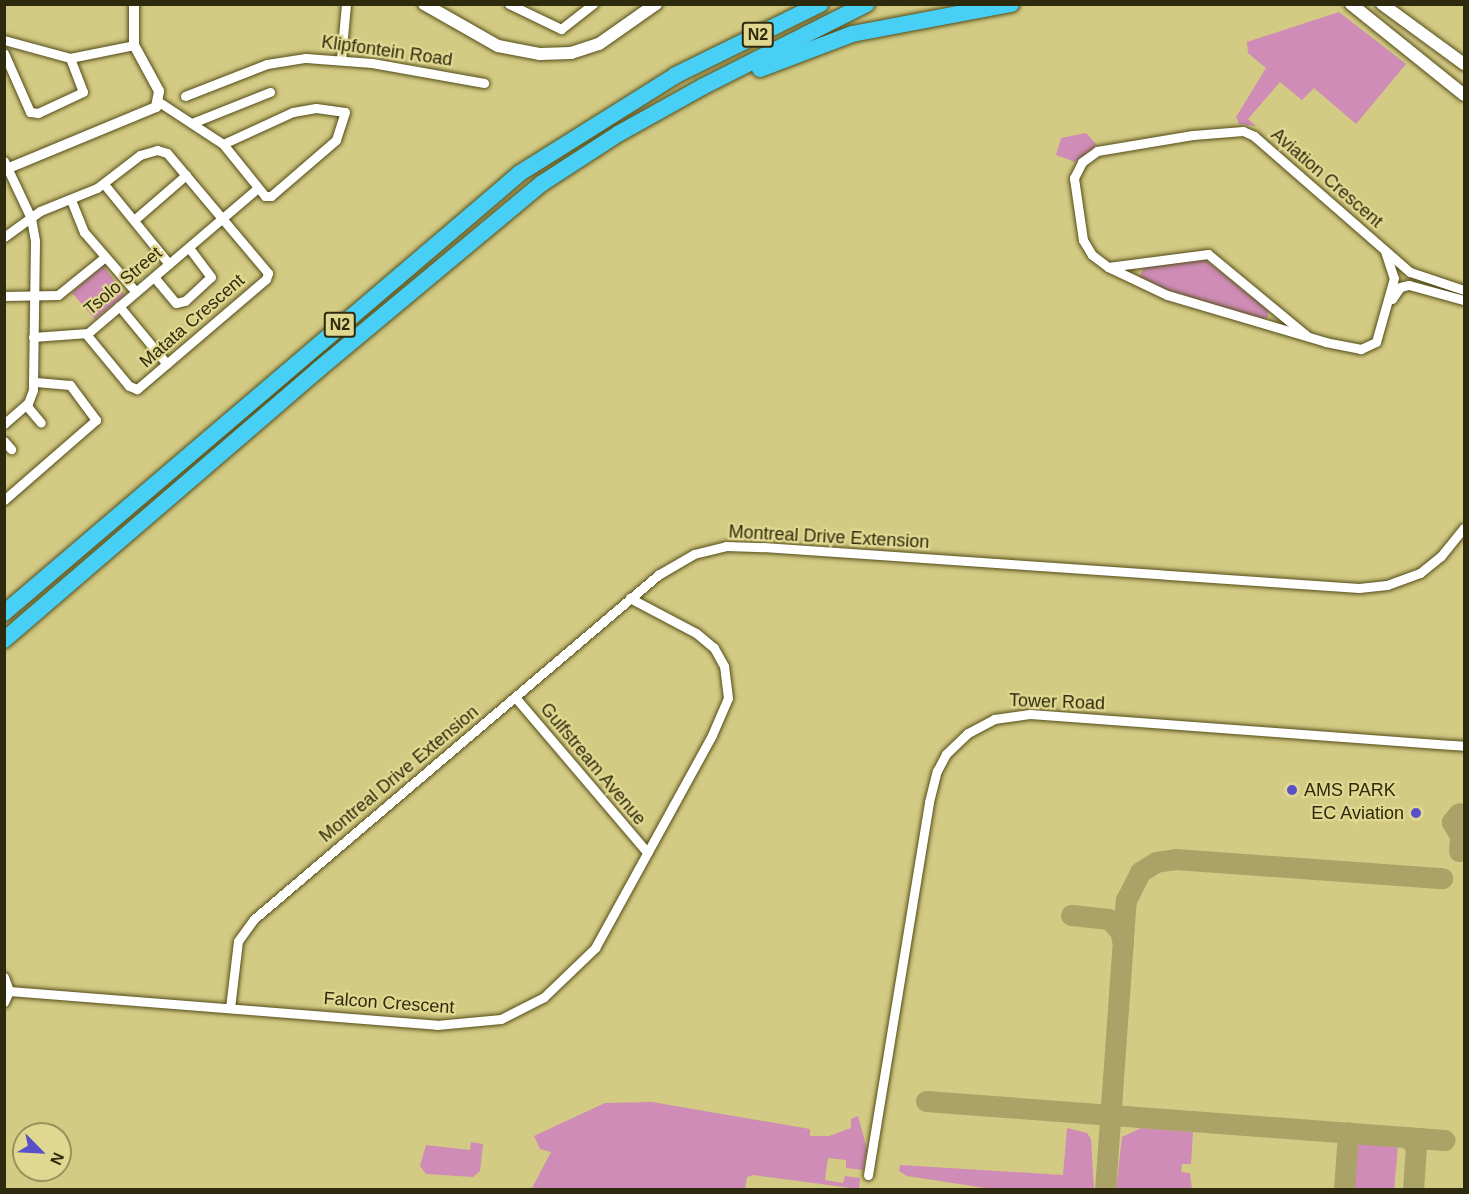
<!DOCTYPE html>
<style>
body{margin:0}
#map{position:relative;width:1469px;height:1194px;overflow:hidden;background:#d3ca84;font-family:Helvetica,sans-serif}
div>[style]{position:absolute}
[style*='--x']{left:calc(var(--x)*1px);top:calc(var(--y)*1px);width:calc(var(--w)*1px);rotate:calc(var(--a)*1deg)}
.green>*{inset:0;background:#cf8cb6;transform-origin:0 0}
.taxiway>*{height:21px;margin:-10.5px;padding:0 10.5px;transform-origin:10.5px;border-radius:10.5px;background:#aaa266}
.roads{filter:drop-shadow(0 0 2px #534c17) drop-shadow(0 0 2px #534c17)}
.minor>*{height:9px;margin:-4.5px;padding:0 4.5px;transform-origin:4.5px;border-radius:4.5px;background:#fff}
.tertiary>*{height:10px;margin:-5px;padding:0 5px;transform-origin:5px;border-radius:5px;background:#fff}
.secondary>*{height:12px;margin:-6px;padding:0 6px;transform-origin:6px;border-radius:6px;background:#fff}
.motorway>*{height:16px;margin:-8px;padding:0 8px;transform-origin:8px;border-radius:8px;background:#48cff6}
.dots>*{width:16px;height:16px;translate:-50% -50%;box-sizing:border-box;border:3px solid #e0d791;border-radius:50%}
span{translate:-50% -50%;white-space:nowrap;text-align:center;line-height:1.15;-webkit-text-stroke:4.5px #e0d791;paint-order:stroke}
.shield-label span{padding:2px 4px;background:#e0d791;border:2px solid;border-radius:4px;-webkit-text-stroke-width:0}
.shield-label{font-size:16px;color:#2e2a0d;font-weight:700}
.street-label{font-size:18px;color:#2e2a0d}
.poi-label{font-size:18px;color:#2e2a0d}
.left{translate:0 -50%;text-align:left}
.right{translate:-100% -50%;text-align:right}
.frame{position:absolute;inset:0;border:6px solid #2e2a0d;pointer-events:none}
.north{position:absolute;left:12px;top:1122px;width:60px;height:60px;box-sizing:border-box;background:#e0d791;border:2px solid #99925c;border-radius:50%;rotate:114deg;font-size:16px;font-weight:700;line-height:24px;text-align:center;color:#2e2a0d}
.north::after{content:'';display:block;margin:auto;width:21px;height:27px;background:#5950c8;clip-path:polygon(50% 0,100% 100%,50% 72%,0 100%)}
</style>
<div id="map">
<div class="green">
<i style="clip-path:polygon(1339px 12px,1406px 64px,1356px 124px,1314px 88px,1302px 100px,1280px 82px,1248px 119px,1256px 126px,1239px 124px,1236px 117px,1266px 68px,1248px 53px,1247px 42px)"></i>
<i style="clip-path:polygon(1086px 133px,1097px 145px,1075px 162px,1056px 155px,1061px 138px)"></i>
<i style="clip-path:polygon(1203px 258px,1268px 310px,1268px 317px,1262px 320px,1167px 290px,1140px 277px,1144px 266px)"></i>
<i style="clip-path:polygon(103px 265px,125px 295px,95px 319px,72px 293px)"></i>
<i style="clip-path:polygon(652px 1102px,810px 1129px,810px 1136px,829px 1136px,851px 1128px,851px 1119px,858px 1116px,867px 1149px,863px 1170px,846px 1168px,846px 1160px,828px 1158px,825px 1180px,843px 1183px,845px 1176px,860px 1178px,859px 1189px,753px 1175px,747px 1177px,745px 1189px,531px 1190px,551px 1152px,540px 1149px,534px 1136px,605px 1103px)"></i>
<i style="clip-path:polygon(1067px 1128px,1087px 1133px,1091px 1139px,1094px 1189px,992px 1189px,907px 1176px,899px 1171px,900px 1165px,1063px 1175px)"></i>
<i style="clip-path:polygon(1141px 1128px,1193px 1132px,1191px 1164px,1182px 1164px,1181px 1172px,1190px 1173px,1192px 1189px,1116px 1189px,1122px 1137px)"></i>
<i style="clip-path:polygon(471px 1142px,483px 1144px,480px 1171px,473px 1177px,426px 1174px,420px 1166px,426px 1145px,470px 1150px)"></i>
<i style="left:1350px;top:1143px;width:48px;height:46px;rotate:5deg"></i>
</div>
<div class="taxiway">
<i style="--x:1458;--y:832;--w:12;--a:-121"></i>
<i style="--x:1452;--y:822;--w:11;--a:-52"></i>
<i style="--x:1459;--y:851;--w:13;--a:-86"></i>
<i style="--x:1071;--y:915;--w:38;--a:6"></i>
<i style="--x:1109;--y:919;--w:16;--a:47"></i>
<i style="--x:1120;--y:931;--w:12;--a:76"></i>
<i style="--x:926;--y:1101;--w:520;--a:4.3"></i>
<i style="--x:1407;--y:1137;--w:13;--a:45"></i>
<i style="--x:1416;--y:1146;--w:44;--a:93.9"></i>
<i style="--x:1105;--y:1190;--w:291;--a:-85.9"></i>
<i style="--x:1126;--y:900;--w:31;--a:-63"></i>
<i style="--x:1140;--y:872;--w:19;--a:-32"></i>
<i style="--x:1156;--y:862;--w:19;--a:-9"></i>
<i style="--x:1175;--y:859;--w:268;--a:4.1"></i>
<i style="--x:1344;--y:1190;--w:58;--a:-86.1"></i>
</div>
<div class="roads">
<div class="minor">
<i style="--x:509;--y:4;--w:58;--a:25.7"></i>
<i style="--x:561;--y:29;--w:41;--a:-38"></i>
<i style="--x:4;--y:40;--w:68;--a:15.3"></i>
<i style="--x:70;--y:58;--w:36;--a:69"></i>
<i style="--x:83;--y:92;--w:50;--a:155"></i>
<i style="--x:38;--y:113;--w:8;--a:-173"></i>
<i style="--x:30;--y:112;--w:64;--a:-113.8"></i>
<i style="--x:70;--y:58;--w:65;--a:-11.5"></i>
<i style="--x:341;--y:59;--w:55;--a:-84.8"></i>
<i style="--x:185;--y:96;--w:88;--a:-21.3"></i>
<i style="--x:267;--y:64;--w:39;--a:-9"></i>
<i style="--x:306;--y:58;--w:66;--a:4.3"></i>
<i style="--x:372;--y:63;--w:114;--a:10.1"></i>
<i style="--x:159;--y:102;--w:77;--a:33.3"></i>
<i style="--x:223;--y:144;--w:77;--a:-24.6"></i>
<i style="--x:293;--y:112;--w:23;--a:-10"></i>
<i style="--x:316;--y:108;--w:29;--a:8"></i>
<i style="--x:345;--y:112;--w:29;--a:108"></i>
<i style="--x:336;--y:140;--w:86;--a:139.3"></i>
<i style="--x:271;--y:196;--w:6;--a:180"></i>
<i style="--x:265;--y:196;--w:67;--a:-128.9"></i>
<i style="--x:192;--y:123;--w:84;--a:-21.7"></i>
<i style="--x:4;--y:161;--w:63;--a:64.7"></i>
<i style="--x:31;--y:218;--w:23;--a:80"></i>
<i style="--x:35;--y:241;--w:149;--a:90.8"></i>
<i style="--x:33;--y:390;--w:14;--a:111"></i>
<i style="--x:28;--y:403;--w:32;--a:139"></i>
<i style="--x:104;--y:184;--w:103;--a:50.9"></i>
<i style="--x:71;--y:200;--w:35;--a:68"></i>
<i style="--x:84;--y:232;--w:79;--a:49.1"></i>
<i style="--x:134;--y:220;--w:69;--a:-40.9"></i>
<i style="--x:4;--y:237;--w:44;--a:-35.8"></i>
<i style="--x:40;--y:211;--w:61;--a:-22"></i>
<i style="--x:97;--y:188;--w:54;--a:-37.5"></i>
<i style="--x:140;--y:155;--w:18;--a:-16"></i>
<i style="--x:157;--y:150;--w:10;--a:17"></i>
<i style="--x:167;--y:153;--w:157;--a:49.9"></i>
<i style="--x:268;--y:273;--w:6;--a:108"></i>
<i style="--x:266;--y:279;--w:170;--a:139.5"></i>
<i style="--x:137;--y:389;--w:9;--a:-159"></i>
<i style="--x:129;--y:386;--w:67;--a:-129.6"></i>
<i style="--x:1385;--y:251;--w:28;--a:72"></i>
<i style="--x:1394;--y:278;--w:66;--a:105.7"></i>
<i style="--x:1376;--y:342;--w:17;--a:155"></i>
<i style="--x:1361;--y:349;--w:36;--a:-169"></i>
<i style="--x:1326;--y:342;--w:166;--a:-163.5"></i>
<i style="--x:1167;--y:295;--w:65;--a:-154.6"></i>
<i style="--x:1108;--y:267;--w:20;--a:-143"></i>
<i style="--x:1092;--y:255;--w:17;--a:-121"></i>
<i style="--x:1083;--y:240;--w:63;--a:-98.3"></i>
<i style="--x:1074;--y:178;--w:18;--a:-63"></i>
<i style="--x:1082;--y:162;--w:19;--a:-36"></i>
<i style="--x:1097;--y:151;--w:97;--a:-9.5"></i>
<i style="--x:1193;--y:135;--w:50;--a:-4.6"></i>
<i style="--x:1243;--y:131;--w:12;--a:24"></i>
<i style="--x:1254;--y:136;--w:207;--a:41.1"></i>
<i style="--x:1410;--y:272;--w:57;--a:18.4"></i>
<i style="--x:1108;--y:267;--w:101;--a:-7.4"></i>
<i style="--x:1208;--y:254;--w:129;--a:39.6"></i>
<i style="--x:154;--y:277;--w:34;--a:50"></i>
<i style="--x:176;--y:303;--w:9;--a:-13"></i>
<i style="--x:185;--y:301;--w:35;--a:-43"></i>
<i style="--x:211;--y:277;--w:36;--a:-127"></i>
<i style="--x:4;--y:296;--w:54;--a:-1.1"></i>
<i style="--x:58;--y:295;--w:60;--a:-39"></i>
<i style="--x:1392;--y:299;--w:14;--a:-56"></i>
<i style="--x:1400;--y:287;--w:9;--a:-13"></i>
<i style="--x:1409;--y:285;--w:57;--a:15.3"></i>
<i style="--x:119;--y:306;--w:75;--a:50.4"></i>
<i style="--x:33;--y:337;--w:55;--a:-4.2"></i>
<i style="--x:88;--y:333;--w:223;--a:-40.5"></i>
<i style="--x:26;--y:405;--w:23;--a:50"></i>
<i style="--x:4;--y:441;--w:11;--a:49"></i>
<i style="--x:4;--y:500;--w:122;--a:-41"></i>
<i style="--x:96;--y:420;--w:44;--a:-126.6"></i>
<i style="--x:70;--y:385;--w:37;--a:-175"></i>
<i style="--x:515;--y:697;--w:204;--a:49.6"></i>
<i style="--x:4;--y:977;--w:15;--a:70"></i>
<i style="--x:9;--y:991;--w:12;--a:114"></i>
<i style="--x:9;--y:991;--w:429;--a:4.5"></i>
<i style="--x:437;--y:1025;--w:64;--a:-5.4"></i>
<i style="--x:501;--y:1019;--w:48;--a:-27.1"></i>
<i style="--x:544;--y:997;--w:71;--a:-43.9"></i>
<i style="--x:595;--y:948;--w:243;--a:-61.2"></i>
<i style="--x:712;--y:735;--w:40;--a:-66.6"></i>
<i style="--x:728;--y:698;--w:32;--a:-97"></i>
<i style="--x:724;--y:666;--w:21;--a:-119"></i>
<i style="--x:714;--y:648;--w:23;--a:-140"></i>
<i style="--x:696;--y:633;--w:75;--a:-152.1"></i>
<i style="--x:230;--y:1008;--w:67;--a:-83.2"></i>
<i style="--x:238;--y:941;--w:27;--a:-54"></i>
<i style="--x:254;--y:919;--w:531;--a:-40.41"></i>
<i style="--x:658;--y:575;--w:42;--a:-30.3"></i>
<i style="--x:694;--y:554;--w:33;--a:-14"></i>
<i style="--x:726;--y:546;--w:37;--a:2"></i>
<i style="--x:763;--y:547;--w:597;--a:3.94"></i>
<i style="--x:1359;--y:588;--w:28;--a:-6"></i>
<i style="--x:1387;--y:585;--w:35;--a:-20"></i>
<i style="--x:1420;--y:573;--w:27;--a:-39"></i>
<i style="--x:1441;--y:556;--w:36;--a:-51"></i>
<i style="--x:868;--y:1175;--w:378;--a:-80.7"></i>
<i style="--x:929;--y:802;--w:32;--a:-76"></i>
<i style="--x:937;--y:771;--w:19;--a:-62"></i>
<i style="--x:946;--y:754;--w:30;--a:-44"></i>
<i style="--x:968;--y:733;--w:30;--a:-28"></i>
<i style="--x:994;--y:719;--w:36;--a:-8"></i>
<i style="--x:1030;--y:714;--w:435;--a:4.2"></i>
</div>
<div class="tertiary">
<i style="--x:4;--y:170;--w:165;--a:-22.5"></i>
<i style="--x:156;--y:107;--w:16;--a:-79"></i>
<i style="--x:159;--y:91;--w:52;--a:-118.5"></i>
<i style="--x:134;--y:45;--w:41;--a:-90"></i>
</div>
<div class="secondary">
<i style="--x:424;--y:4;--w:85;--a:29.6"></i>
<i style="--x:498;--y:46;--w:43;--a:10.8"></i>
<i style="--x:540;--y:54;--w:31;--a:-2"></i>
<i style="--x:571;--y:53;--w:29;--a:-18"></i>
<i style="--x:599;--y:44;--w:70;--a:-35.1"></i>
<i style="--x:1351;--y:4;--w:145;--a:38.8"></i>
<i style="--x:1382;--y:4;--w:102;--a:36.2"></i>
</div>
<div class="motorway">
<i style="--x:760;--y:69;--w:98;--a:-20.8"></i>
<i style="--x:852;--y:34;--w:162;--a:-10.7"></i>
<i style="--x:4;--y:613;--w:678;--a:-40.45"></i>
<i style="--x:520;--y:173;--w:184;--a:-32.1"></i>
<i style="--x:676;--y:75;--w:161;--a:-26.2"></i>
<i style="--x:4;--y:640;--w:416;--a:-40.7"></i>
<i style="--x:319;--y:369;--w:289;--a:-39.8"></i>
<i style="--x:541;--y:184;--w:92;--a:-33"></i>
<i style="--x:618;--y:134;--w:98;--a:-29.2"></i>
<i style="--x:704;--y:86;--w:182;--a:-26.8"></i>
</div>
</div>
<div class="dots">
<i style="left:1292px;top:790px;background:#5950c8"></i>
<i style="left:1416px;top:813px;background:#5950c8"></i>
</div>
<div class="shield-label">
<span style="left:758px;top:35px">N2</span>
<span style="left:340px;top:325px">N2</span>
</div>
<div class="street-label">
<span style="left:387px;top:51px;rotate:8deg">Klipfontein Road</span>
<span style="left:1327px;top:178px;rotate:41deg">Aviation Crescent</span>
<span style="left:123px;top:281px;rotate:-40deg">Tsolo Street</span>
<span style="left:192px;top:321px;rotate:-41deg">Matata Crescent</span>
<span style="left:829px;top:537px;rotate:3deg">Montreal Drive Extension</span>
<span style="left:1057px;top:702px;rotate:2deg">Tower Road</span>
<span style="left:593px;top:764px;rotate:50deg">Gulfstream Avenue</span>
<span style="left:399px;top:774px;rotate:-40deg">Montreal Drive Extension</span>
<span style="left:389px;top:1003px;rotate:4deg">Falcon Crescent</span>
</div>
<div class="poi-label">
<span class="left" style="left:1304px;top:790px">AMS PARK</span>
<span class="right" style="left:1404px;top:813px">EC Aviation</span>
</div>
<div class="frame"></div>
<div class="north">N</div>
</div>
